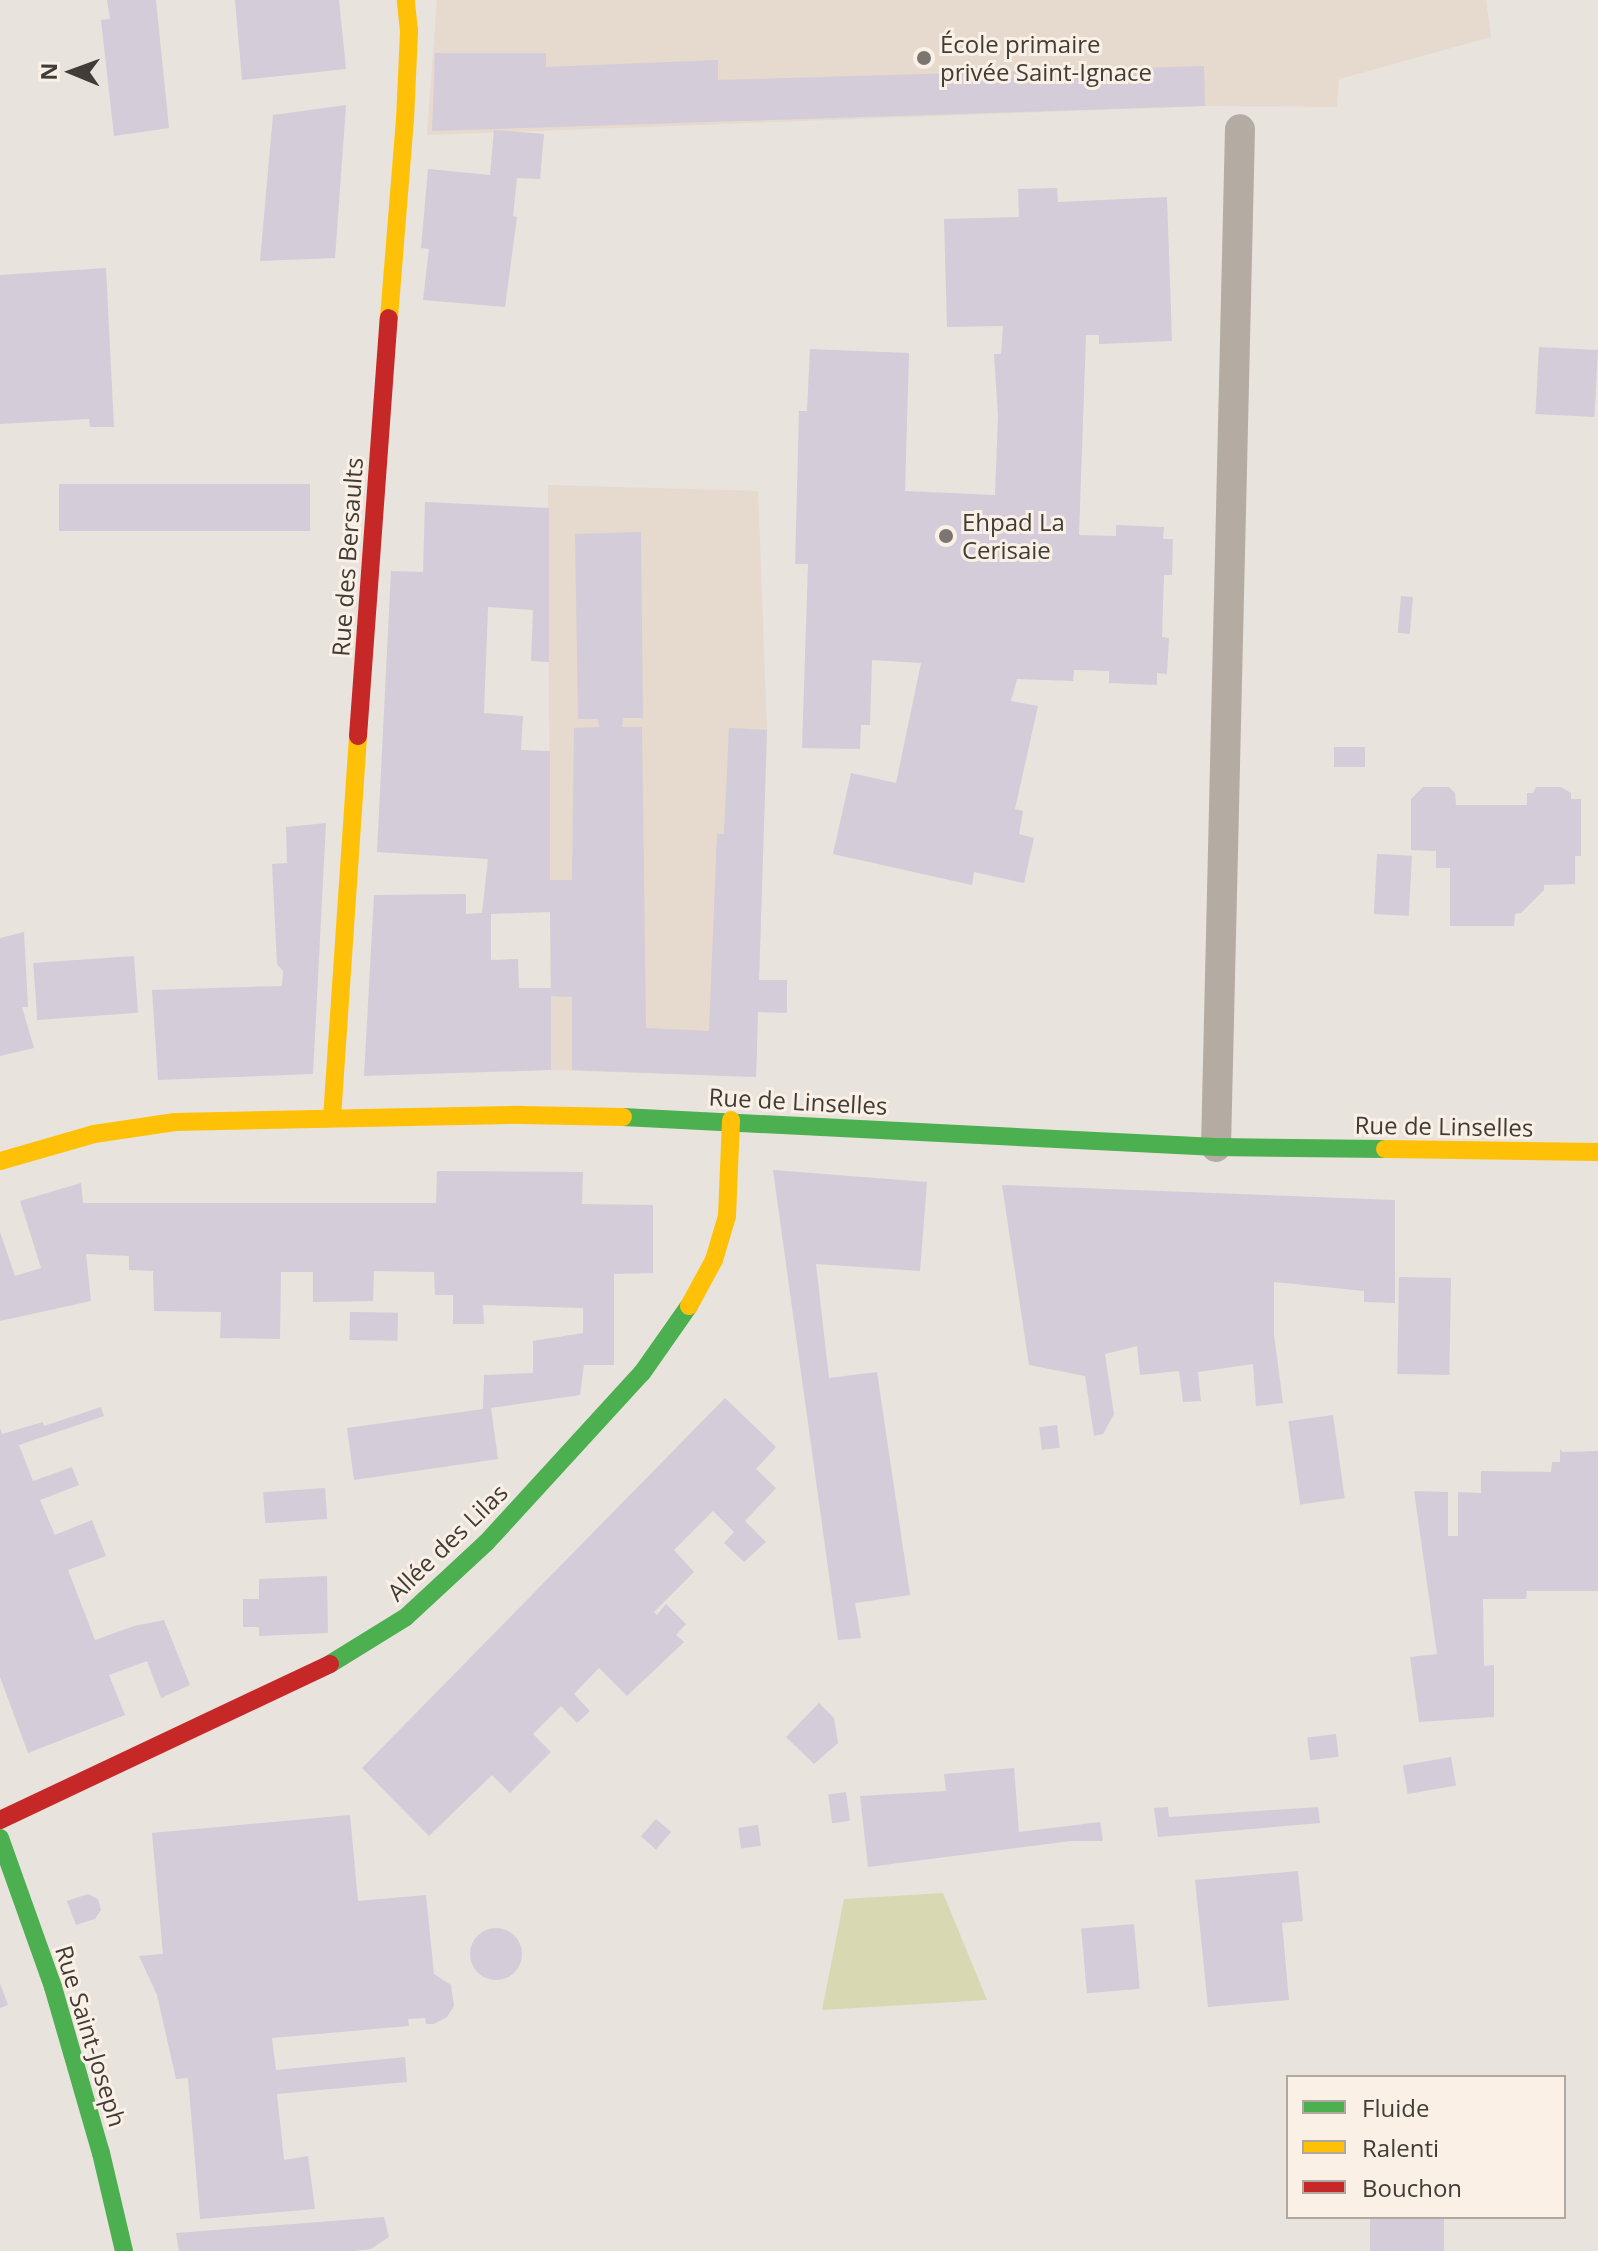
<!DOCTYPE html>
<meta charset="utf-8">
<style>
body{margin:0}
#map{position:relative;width:1598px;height:2251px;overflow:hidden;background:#e8e3dd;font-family:"Open Sans",sans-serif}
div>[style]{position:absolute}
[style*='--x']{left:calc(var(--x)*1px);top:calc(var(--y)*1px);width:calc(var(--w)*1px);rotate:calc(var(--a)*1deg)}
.education>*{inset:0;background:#e6d9ce}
.green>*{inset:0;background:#d8d9b3}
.building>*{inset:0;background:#d4ccd8;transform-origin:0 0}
.round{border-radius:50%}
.lane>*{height:30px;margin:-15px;padding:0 15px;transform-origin:15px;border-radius:15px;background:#b4aba2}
.fast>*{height:18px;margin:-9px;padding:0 9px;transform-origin:9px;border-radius:9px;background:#4caf50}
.slow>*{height:18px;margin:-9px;padding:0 9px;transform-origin:9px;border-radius:9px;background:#ffc107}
.jam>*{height:18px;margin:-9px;padding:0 9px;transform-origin:9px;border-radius:9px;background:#c62828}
.dots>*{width:22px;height:22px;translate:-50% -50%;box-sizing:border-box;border:4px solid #fbf0e5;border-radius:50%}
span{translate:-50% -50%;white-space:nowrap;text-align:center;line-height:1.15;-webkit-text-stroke:6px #fbf0e5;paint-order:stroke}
.poi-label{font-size:24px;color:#403c37}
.left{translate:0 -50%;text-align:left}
.street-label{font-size:24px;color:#403c37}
.legend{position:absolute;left:1286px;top:2075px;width:280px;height:144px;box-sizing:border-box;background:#fbf0e5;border:2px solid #b0a89f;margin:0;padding:10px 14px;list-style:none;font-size:24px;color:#403c37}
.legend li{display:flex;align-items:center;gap:16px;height:40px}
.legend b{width:40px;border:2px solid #b0a89f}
.north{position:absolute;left:32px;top:32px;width:80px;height:80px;-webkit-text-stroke:6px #fbf0e5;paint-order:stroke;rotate:271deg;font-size:22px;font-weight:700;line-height:32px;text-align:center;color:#403c37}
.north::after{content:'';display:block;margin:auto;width:28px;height:36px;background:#403c37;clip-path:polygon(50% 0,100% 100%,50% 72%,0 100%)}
</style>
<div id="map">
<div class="education">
<i style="clip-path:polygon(437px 0,1486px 0,1491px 37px,1339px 79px,1337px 107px,1205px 106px,427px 135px)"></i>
<i style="clip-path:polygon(548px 485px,758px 491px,767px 730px,756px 1077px,551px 1070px)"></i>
</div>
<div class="green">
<i style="clip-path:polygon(943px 1893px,987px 2000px,822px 2010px,844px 1899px)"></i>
</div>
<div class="building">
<i style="clip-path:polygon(107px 0,156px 0,169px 128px,114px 136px,101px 20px,110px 19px)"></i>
<i style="clip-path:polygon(235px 0,339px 0,346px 69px,242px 80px)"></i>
<i style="clip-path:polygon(435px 53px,546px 53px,546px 67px,718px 60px,718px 80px,1204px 66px,1205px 106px,432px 131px)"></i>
<i style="clip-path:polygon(346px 105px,335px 258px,260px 261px,273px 115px)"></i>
<i style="clip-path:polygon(494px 130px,544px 134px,540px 179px,517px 178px,513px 216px,517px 217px,505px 307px,423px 300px,429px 249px,421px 248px,428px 169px,490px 175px)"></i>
<i style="clip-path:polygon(1057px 188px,1058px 202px,1167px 197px,1172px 341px,1099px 344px,1099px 335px,1086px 335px,1079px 535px,1116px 536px,1116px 525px,1164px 527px,1163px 539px,1173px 539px,1172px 575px,1164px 575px,1162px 637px,1169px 638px,1167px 674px,1157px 673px,1157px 685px,1109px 683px,1109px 671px,1074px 670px,1073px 681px,1017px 679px,1011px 701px,1038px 706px,1015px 809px,1023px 811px,1019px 834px,1034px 838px,1024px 883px,974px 872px,972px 885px,833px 854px,851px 773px,896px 783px,921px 663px,872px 660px,870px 725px,861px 725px,860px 749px,802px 748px,808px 564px,795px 564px,799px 411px,807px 411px,810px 349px,909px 353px,905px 491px,995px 495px,998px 416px,994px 354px,1001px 354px,1003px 326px,947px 327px,944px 219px,1019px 217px,1018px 189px)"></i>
<i style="clip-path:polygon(106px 268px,114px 427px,90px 427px,89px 419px,0 424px,0 275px)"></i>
<i style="left:1539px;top:347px;width:59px;height:67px;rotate:3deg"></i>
<i style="left:59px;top:484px;width:251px;height:47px"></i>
<i style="clip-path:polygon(evenodd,425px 502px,549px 508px,549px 662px,531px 661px,533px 610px,488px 607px,484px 713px,523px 716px,521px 750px,550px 751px,550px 880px,572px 880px,574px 728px,599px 727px,598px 719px,578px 719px,575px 534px,641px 532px,643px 718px,623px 718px,622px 727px,642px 727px,646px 1028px,709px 1031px,717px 834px,724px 834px,729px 728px,767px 730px,759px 980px,787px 980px,787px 1013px,758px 1012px,756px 1077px,572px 1070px,572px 997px,551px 996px,551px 1070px,364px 1076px,374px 895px,466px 894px,466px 914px,482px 913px,488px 859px,377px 852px,391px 571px,423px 572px,425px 502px,550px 912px,551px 988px,519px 988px,518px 959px,491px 960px,491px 914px,550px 912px)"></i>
<i style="left:1401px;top:596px;width:12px;height:37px;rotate:5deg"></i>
<i style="left:1334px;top:747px;width:31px;height:20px"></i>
<i style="clip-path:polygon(1423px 787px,1449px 787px,1455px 793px,1456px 805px,1527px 805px,1527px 793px,1533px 793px,1536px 787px,1561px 787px,1571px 793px,1571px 799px,1581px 799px,1581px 856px,1575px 856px,1575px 884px,1544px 885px,1544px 890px,1521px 913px,1515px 914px,1514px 926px,1450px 926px,1450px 868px,1436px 868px,1436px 851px,1411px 850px,1411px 799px)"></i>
<i style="clip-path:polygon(326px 823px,313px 1074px,158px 1080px,152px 990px,282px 986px,283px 971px,277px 964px,272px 864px,287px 863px,286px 827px)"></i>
<i style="left:1377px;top:854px;width:35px;height:60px;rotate:3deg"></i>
<i style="clip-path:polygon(24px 932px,28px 1007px,22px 1007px,34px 1048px,0 1056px,0 938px)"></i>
<i style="left:134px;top:956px;width:57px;height:101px;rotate:86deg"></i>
<i style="clip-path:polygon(773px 1170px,927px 1182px,920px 1271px,816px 1264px,829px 1378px,877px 1372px,910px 1595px,855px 1603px,861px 1638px,838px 1640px)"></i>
<i style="clip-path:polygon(437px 1171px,583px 1172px,582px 1204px,653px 1205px,653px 1273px,614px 1274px,614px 1365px,584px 1365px,580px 1395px,491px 1408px,498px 1459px,354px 1480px,347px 1428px,483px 1409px,484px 1375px,533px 1373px,533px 1341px,583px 1333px,583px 1308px,483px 1305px,484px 1324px,453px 1324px,453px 1295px,435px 1295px,434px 1272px,374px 1271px,373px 1301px,313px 1302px,313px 1272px,281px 1272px,280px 1339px,220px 1338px,221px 1312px,154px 1311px,153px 1271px,129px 1270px,129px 1256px,86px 1254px,91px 1301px,0 1321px,0 1232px,15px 1276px,41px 1268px,20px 1201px,81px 1183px,83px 1203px,436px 1203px)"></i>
<i style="clip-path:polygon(1002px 1185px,1395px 1200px,1395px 1303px,1364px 1302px,1364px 1291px,1274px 1282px,1274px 1335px,1283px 1403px,1256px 1406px,1253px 1364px,1198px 1372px,1201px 1401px,1183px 1402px,1179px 1371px,1140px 1375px,1137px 1346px,1105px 1354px,1114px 1414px,1103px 1434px,1094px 1436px,1085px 1376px,1029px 1365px)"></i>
<i style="left:1399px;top:1277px;width:52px;height:97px;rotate:1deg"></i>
<i style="left:350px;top:1312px;width:48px;height:28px;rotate:1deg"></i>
<i style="clip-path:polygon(725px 1398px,776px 1447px,756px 1469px,776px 1488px,745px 1521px,766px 1542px,744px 1562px,724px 1543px,734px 1532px,713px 1511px,674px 1550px,694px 1572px,654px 1612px,657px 1615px,666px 1604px,686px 1624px,676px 1635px,684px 1642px,627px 1696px,599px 1668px,574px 1694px,590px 1711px,577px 1723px,561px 1706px,533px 1734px,551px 1752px,510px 1793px,492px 1775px,429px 1836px,362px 1768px)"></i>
<i style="clip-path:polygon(101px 1407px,104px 1416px,19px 1445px,33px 1481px,72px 1467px,79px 1485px,40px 1500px,55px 1535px,92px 1520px,106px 1556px,68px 1570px,95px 1640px,134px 1626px,164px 1620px,190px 1685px,161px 1698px,147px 1661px,109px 1675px,125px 1715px,28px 1753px,0 1677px,0 1428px,2px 1434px,43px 1422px,44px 1426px)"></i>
<i style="left:1333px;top:1415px;width:84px;height:45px;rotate:82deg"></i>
<i style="left:1057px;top:1425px;width:23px;height:18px;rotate:83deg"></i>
<i style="clip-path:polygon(1560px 1449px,1563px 1452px,1598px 1451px,1598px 1591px,1527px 1591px,1526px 1599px,1483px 1599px,1484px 1666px,1494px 1665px,1494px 1717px,1419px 1722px,1410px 1657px,1437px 1654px,1414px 1491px,1448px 1492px,1448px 1536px,1458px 1536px,1458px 1492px,1481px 1493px,1481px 1471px,1551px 1472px,1552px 1462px,1560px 1462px)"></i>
<i style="left:325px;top:1488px;width:31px;height:62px;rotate:86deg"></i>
<i style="clip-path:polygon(327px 1576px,328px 1633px,259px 1636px,259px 1627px,243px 1627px,243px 1599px,259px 1599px,259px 1579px)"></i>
<i style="clip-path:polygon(819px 1703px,834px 1718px,838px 1743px,814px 1764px,786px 1737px)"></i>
<i style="left:1336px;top:1734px;width:23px;height:29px;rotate:83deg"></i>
<i style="left:1451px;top:1757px;width:29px;height:49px;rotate:80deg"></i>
<i style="clip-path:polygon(1014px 1768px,1019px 1832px,1100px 1822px,1103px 1841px,1071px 1841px,868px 1867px,860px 1796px,946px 1791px,944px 1774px)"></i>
<i style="left:846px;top:1792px;width:29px;height:18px;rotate:82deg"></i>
<i style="clip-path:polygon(1168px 1807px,1169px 1817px,1318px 1807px,1320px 1823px,1158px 1837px,1154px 1808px)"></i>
<i style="clip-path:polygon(350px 1815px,358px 1901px,426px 1895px,434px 1974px,451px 1985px,454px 2006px,447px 2017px,434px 2024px,426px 2024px,425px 2018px,408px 2019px,409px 2026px,272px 2038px,276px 2070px,405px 2057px,407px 2082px,277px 2094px,284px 2160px,308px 2156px,315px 2209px,200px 2219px,188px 2078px,176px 2079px,157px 1995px,139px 1956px,163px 1954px,152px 1833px)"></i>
<i style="left:656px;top:1819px;width:20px;height:23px;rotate:41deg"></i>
<i style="left:758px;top:1825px;width:21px;height:20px;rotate:82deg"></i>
<i style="clip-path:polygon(1298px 1871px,1303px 1921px,1282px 1923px,1289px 2000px,1208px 2007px,1195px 1880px)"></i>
<i style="clip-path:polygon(88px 1894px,98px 1899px,101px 1910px,95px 1919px,76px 1925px,67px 1901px)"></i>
<i style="left:1134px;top:1924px;width:65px;height:53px;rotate:85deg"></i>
<i class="round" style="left:470px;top:1928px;width:52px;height:52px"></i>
<i style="clip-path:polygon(0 1983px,8px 2005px,0 2008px)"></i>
<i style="clip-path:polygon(384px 2217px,389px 2237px,371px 2249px,353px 2251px,179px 2251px,176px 2233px)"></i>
<i style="left:1370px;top:2217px;width:74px;height:34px"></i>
</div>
<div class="lane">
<i style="--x:1216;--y:1147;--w:1018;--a:-88.65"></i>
</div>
<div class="fast">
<i style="--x:623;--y:1117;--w:594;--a:2.9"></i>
<i style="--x:1216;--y:1147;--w:169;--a:0.7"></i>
<i style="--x:330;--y:1664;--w:89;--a:-31.7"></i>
<i style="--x:406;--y:1617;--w:109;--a:-42.8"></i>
<i style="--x:486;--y:1543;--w:231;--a:-47.5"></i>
<i style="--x:642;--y:1373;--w:82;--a:-55"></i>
<i style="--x:0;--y:1838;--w:158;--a:70.4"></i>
<i style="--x:53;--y:1987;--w:173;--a:73.9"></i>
<i style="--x:101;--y:2153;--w:101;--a:76.8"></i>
</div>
<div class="slow">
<i style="--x:389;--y:318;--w:199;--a:-85.4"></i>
<i style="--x:405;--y:120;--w:89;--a:-87.4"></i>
<i style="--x:409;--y:31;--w:31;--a:-96"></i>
<i style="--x:332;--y:1118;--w:383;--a:-86.1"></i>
<i style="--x:1385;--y:1149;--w:213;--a:0.8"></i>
<i style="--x:0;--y:1161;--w:98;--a:-16"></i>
<i style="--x:94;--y:1134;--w:82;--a:-8.4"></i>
<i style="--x:175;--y:1122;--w:347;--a:-1.2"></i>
<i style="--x:522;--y:1115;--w:101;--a:1.1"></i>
<i style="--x:689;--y:1306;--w:52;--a:-61.5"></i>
<i style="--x:714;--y:1260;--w:46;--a:-73.5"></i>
<i style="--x:727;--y:1216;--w:96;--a:-87.6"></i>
</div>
<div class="jam">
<i style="--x:358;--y:736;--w:419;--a:-85.8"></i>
<i style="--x:0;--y:1820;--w:365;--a:-25.3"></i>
</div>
<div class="dots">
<i style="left:924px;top:58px;background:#7b7671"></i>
<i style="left:946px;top:536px;background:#7b7671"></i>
</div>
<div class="poi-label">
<span class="left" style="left:940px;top:58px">École primaire<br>privée Saint-Ignace</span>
<span class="left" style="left:962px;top:536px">Ehpad La<br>Cerisaie</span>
</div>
<div class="street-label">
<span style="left:347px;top:557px;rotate:-86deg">Rue des Bersaults</span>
<span style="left:798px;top:1101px;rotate:3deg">Rue de Linselles</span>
<span style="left:1444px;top:1126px;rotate:1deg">Rue de Linselles</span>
<span style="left:447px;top:1542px;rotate:-44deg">Allée des Lilas</span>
<span style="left:91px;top:2036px;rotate:73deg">Rue Saint-Joseph</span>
</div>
<ul class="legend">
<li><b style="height:10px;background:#4caf50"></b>Fluide</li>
<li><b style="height:10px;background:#ffc107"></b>Ralenti</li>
<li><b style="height:10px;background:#c62828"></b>Bouchon</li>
</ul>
<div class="north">N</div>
</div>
